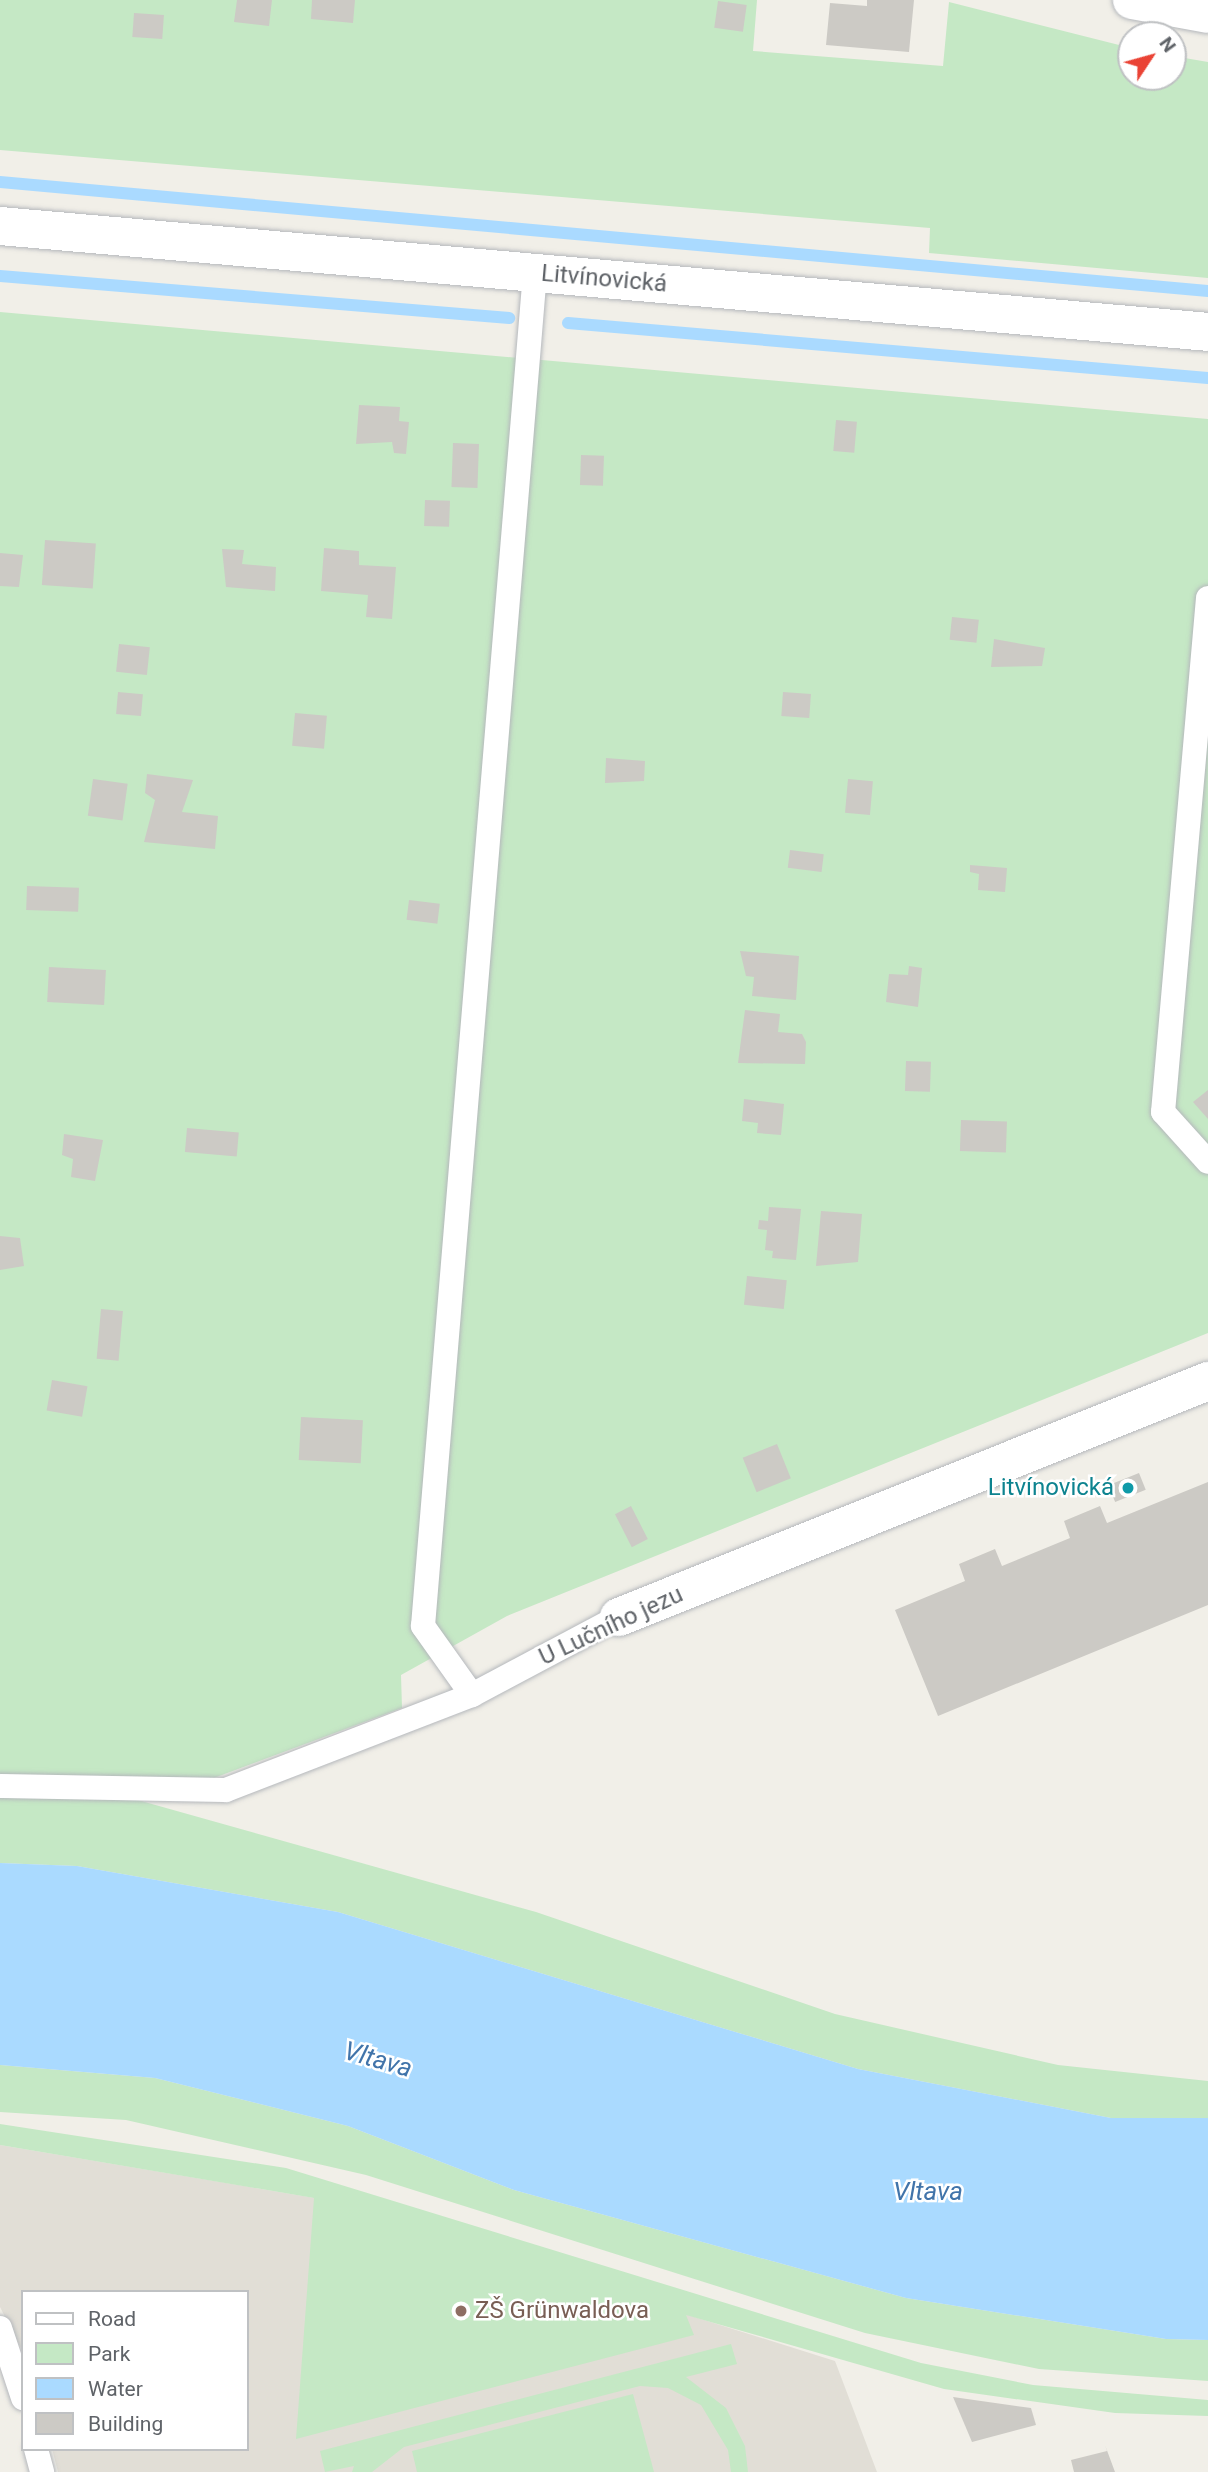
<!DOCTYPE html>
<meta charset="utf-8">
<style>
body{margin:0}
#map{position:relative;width:1208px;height:2472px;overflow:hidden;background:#f1efe8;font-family:Roboto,sans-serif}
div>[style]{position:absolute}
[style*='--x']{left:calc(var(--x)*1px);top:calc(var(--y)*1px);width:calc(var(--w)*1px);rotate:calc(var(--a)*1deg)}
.education>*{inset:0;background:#e1ded6}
.green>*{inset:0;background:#c5e8c5}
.water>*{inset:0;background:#aadaff}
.stream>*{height:12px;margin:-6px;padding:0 6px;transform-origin:6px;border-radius:6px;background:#aadaff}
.building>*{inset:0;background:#cccac5;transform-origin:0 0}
.roads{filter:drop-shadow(0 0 2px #b5b8bc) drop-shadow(0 0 2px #b5b8bc)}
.service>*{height:24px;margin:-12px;padding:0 12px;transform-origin:12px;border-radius:12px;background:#fff}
.minor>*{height:38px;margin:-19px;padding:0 19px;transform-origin:19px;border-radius:19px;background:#fff}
.secondary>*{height:38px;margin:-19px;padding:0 19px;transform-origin:19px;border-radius:19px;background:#fff}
.dots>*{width:19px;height:19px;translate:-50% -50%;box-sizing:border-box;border:4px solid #fff;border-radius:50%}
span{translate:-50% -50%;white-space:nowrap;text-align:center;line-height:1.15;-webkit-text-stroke:5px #fff;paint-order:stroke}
.street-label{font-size:24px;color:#5f6368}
.culture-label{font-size:24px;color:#0d838f}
.right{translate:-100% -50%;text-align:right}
.education-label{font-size:24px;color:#785e54}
.left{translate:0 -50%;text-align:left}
.water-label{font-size:26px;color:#4174aa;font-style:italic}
.legend{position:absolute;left:21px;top:2290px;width:228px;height:161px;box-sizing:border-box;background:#fff;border:2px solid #bfc1c3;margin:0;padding:9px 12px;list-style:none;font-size:21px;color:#5f6368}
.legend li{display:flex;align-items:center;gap:14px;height:35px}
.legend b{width:35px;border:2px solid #bfc1c3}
.north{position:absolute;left:1117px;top:21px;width:70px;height:70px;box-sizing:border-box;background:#fff;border:2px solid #bfc1c3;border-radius:50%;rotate:54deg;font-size:19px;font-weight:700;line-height:28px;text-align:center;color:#5f6368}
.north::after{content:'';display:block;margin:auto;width:24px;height:32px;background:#ea4335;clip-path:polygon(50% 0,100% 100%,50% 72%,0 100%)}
</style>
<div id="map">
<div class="education">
<i style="clip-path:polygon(0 2145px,315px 2198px,835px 2361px,877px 2472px,58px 2472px,52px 2449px,247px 2449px,247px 2292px,23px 2292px,23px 2352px,0 2307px)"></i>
</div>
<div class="green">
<i style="clip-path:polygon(0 0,757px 0,753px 51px,943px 66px,949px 2px,1131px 48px,1131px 77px,1173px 77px,1173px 56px,1208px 62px,1208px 278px,929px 253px,930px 228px,0 150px)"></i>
<i style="clip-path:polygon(0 312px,1208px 419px,1208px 1333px,507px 1616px,401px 1675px,402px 1708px,179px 1791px,0 1786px)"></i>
<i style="clip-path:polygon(0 1795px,127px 1797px,536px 1912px,835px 2014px,1058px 2065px,1208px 2081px,1208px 2118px,1111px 2118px,858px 2069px,338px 1912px,77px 1866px,0 1863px)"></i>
<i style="clip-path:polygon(0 2065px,155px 2078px,348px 2126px,514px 2190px,906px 2298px,1166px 2339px,1208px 2340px,1208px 2381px,1039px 2369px,865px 2333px,366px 2175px,126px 2120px,0 2112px)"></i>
<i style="clip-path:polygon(0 2124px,286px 2168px,921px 2363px,1033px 2385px,1208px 2400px,1208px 2416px,1115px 2413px,944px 2389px,686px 2315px,694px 2335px,296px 2439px,314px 2198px,0 2145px)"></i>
<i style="clip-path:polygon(731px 2344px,737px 2364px,686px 2377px,726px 2408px,745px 2446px,748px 2472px,731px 2472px,728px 2450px,701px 2405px,668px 2388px,640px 2386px,404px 2447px,372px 2472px,352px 2472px,354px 2466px,325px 2472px,320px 2451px)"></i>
<i style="clip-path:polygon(633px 2394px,654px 2472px,417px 2472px,412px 2451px)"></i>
</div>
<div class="water">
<i style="clip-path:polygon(0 1863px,77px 1866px,338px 1912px,858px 2069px,1111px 2118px,1208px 2118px,1208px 2340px,1166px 2339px,906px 2298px,514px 2190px,348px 2126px,155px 2078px,0 2065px)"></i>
</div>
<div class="stream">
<i style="--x:0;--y:182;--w:1213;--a:5.16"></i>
<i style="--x:0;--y:276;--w:511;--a:4.72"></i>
<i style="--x:568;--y:323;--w:642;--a:4.91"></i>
</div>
<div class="building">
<i style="clip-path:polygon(237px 0,272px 0,269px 26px,234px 22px)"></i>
<i style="clip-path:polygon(312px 0,355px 0,353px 23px,311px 19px)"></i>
<i style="clip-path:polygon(867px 0,914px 0,909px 52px,826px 45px,830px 3px,867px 6px)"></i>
<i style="left:718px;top:1px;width:29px;height:27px;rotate:8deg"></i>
<i style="left:134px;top:13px;width:30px;height:24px;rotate:4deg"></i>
<i style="clip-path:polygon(359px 405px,400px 407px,399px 421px,409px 422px,406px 454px,394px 453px,392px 442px,356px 444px)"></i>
<i style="left:836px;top:420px;width:21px;height:31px;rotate:5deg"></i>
<i style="left:453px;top:443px;width:26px;height:44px;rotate:2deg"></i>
<i style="left:581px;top:455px;width:23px;height:30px;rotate:2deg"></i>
<i style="left:425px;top:500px;width:25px;height:26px;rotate:2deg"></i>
<i style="left:45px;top:540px;width:51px;height:45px;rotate:4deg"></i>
<i style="clip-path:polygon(324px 548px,359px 551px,359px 565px,396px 567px,392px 619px,366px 617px,368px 595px,321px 591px)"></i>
<i style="clip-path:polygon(222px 549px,244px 550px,242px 564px,276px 567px,275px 591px,226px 587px)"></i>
<i style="clip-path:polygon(0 553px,23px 555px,19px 587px,0 586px)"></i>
<i style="left:952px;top:617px;width:27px;height:23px;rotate:6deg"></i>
<i style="clip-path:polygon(994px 639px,1045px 648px,1042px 666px,991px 667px)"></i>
<i style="left:119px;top:644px;width:31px;height:28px;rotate:6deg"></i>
<i style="left:118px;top:692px;width:25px;height:22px;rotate:5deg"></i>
<i style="left:783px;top:692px;width:28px;height:24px;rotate:4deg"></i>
<i style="left:295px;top:713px;width:32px;height:33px;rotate:5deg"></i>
<i style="clip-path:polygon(606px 758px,645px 761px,644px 781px,605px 783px)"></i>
<i style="clip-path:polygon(147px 774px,193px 780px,182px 812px,218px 816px,215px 849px,144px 842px,155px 800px,145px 793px)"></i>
<i style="left:93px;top:779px;width:35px;height:37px;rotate:8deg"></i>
<i style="left:848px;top:779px;width:25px;height:34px;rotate:5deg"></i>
<i style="left:790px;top:850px;width:34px;height:18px;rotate:7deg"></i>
<i style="clip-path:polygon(970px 865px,1007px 868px,1005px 892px,978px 890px,979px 874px,970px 872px)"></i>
<i style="left:27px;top:886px;width:52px;height:24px;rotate:2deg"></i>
<i style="left:409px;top:900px;width:31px;height:20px;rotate:7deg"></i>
<i style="clip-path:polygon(740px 951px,799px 956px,796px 1000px,752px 996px,754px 977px,746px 976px)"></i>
<i style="clip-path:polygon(909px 966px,922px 968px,918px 1007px,886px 1002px,889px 974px,908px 975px)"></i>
<i style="left:49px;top:967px;width:57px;height:35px;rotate:3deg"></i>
<i style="clip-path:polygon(745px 1010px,780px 1014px,778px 1032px,802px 1034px,806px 1042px,805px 1064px,738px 1063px)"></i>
<i style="left:906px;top:1061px;width:25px;height:30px;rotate:2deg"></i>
<i style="clip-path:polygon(1208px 1090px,1208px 1119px,1193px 1102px)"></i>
<i style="clip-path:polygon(744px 1099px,784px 1104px,781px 1135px,757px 1133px,758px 1123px,742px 1121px)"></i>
<i style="left:961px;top:1120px;width:46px;height:31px;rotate:2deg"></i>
<i style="left:187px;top:1128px;width:52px;height:24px;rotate:5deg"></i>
<i style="clip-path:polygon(64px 1134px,103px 1140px,95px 1181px,71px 1177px,73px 1159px,62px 1155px)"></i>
<i style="clip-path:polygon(769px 1207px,801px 1209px,796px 1260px,772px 1258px,773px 1251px,765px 1250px,767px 1230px,758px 1229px,759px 1220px,768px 1221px)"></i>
<i style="clip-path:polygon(821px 1211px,862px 1214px,858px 1262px,816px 1266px)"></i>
<i style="clip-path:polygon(0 1236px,20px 1238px,24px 1266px,0 1270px)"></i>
<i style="left:747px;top:1276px;width:40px;height:29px;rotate:6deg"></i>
<i style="left:101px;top:1309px;width:22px;height:50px;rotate:5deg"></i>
<i style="left:52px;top:1380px;width:36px;height:31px;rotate:10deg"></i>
<i style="left:301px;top:1417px;width:62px;height:43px;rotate:3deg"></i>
<i style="left:777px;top:1444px;width:37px;height:37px;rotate:68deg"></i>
<i style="left:1139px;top:1473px;width:18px;height:33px;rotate:68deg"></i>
<i style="clip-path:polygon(1208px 1482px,1208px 1605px,938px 1716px,895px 1610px,965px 1581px,959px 1564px,995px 1549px,1002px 1566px,1070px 1538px,1064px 1521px,1100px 1506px,1107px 1523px)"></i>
<i style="left:631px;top:1506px;width:37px;height:18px;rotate:63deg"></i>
<i style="clip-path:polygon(953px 2397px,1031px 2408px,1036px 2425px,972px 2442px)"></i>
<i style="clip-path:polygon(1105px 2445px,1115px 2472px,1074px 2472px,1071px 2460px,1107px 2451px)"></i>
</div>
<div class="roads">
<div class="service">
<i style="--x:1208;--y:598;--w:516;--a:95"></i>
<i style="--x:1163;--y:1112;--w:67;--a:48"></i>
<i style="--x:472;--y:1695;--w:85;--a:-125.4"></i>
<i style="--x:423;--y:1626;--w:1358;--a:-85.27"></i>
<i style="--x:0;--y:1786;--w:226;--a:1"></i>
<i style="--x:226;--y:1790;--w:264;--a:-21.1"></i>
<i style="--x:472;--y:1695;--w:166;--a:-28"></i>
<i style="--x:0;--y:2328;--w:74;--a:71.8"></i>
<i style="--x:36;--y:2449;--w:24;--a:75"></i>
</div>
<div class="minor">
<i style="--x:1132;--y:0;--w:77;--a:10.4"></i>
<i style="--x:619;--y:1617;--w:635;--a:-21.83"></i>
</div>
<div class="secondary">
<i style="--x:0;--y:226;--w:1213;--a:5.01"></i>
</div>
</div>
<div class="dots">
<i style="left:1128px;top:1488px;background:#0f9aa8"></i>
<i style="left:461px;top:2311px;background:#8d6e63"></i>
</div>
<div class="street-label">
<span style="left:604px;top:279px;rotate:5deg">Litvínovická</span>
<span style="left:611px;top:1626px;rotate:-25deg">U Lučního jezu</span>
</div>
<div class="culture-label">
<span class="right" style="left:1114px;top:1488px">Litvínovická</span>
</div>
<div class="education-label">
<span class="left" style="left:475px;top:2311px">ZŠ Grünwaldova</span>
</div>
<div class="water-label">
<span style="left:378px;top:2060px;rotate:16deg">Vltava</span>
<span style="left:928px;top:2192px">Vltava</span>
</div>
<ul class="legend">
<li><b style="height:9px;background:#fff"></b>Road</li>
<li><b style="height:19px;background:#c5e8c5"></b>Park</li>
<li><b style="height:19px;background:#aadaff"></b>Water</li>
<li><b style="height:19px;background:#cccac5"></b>Building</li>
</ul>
<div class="north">N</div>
</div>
